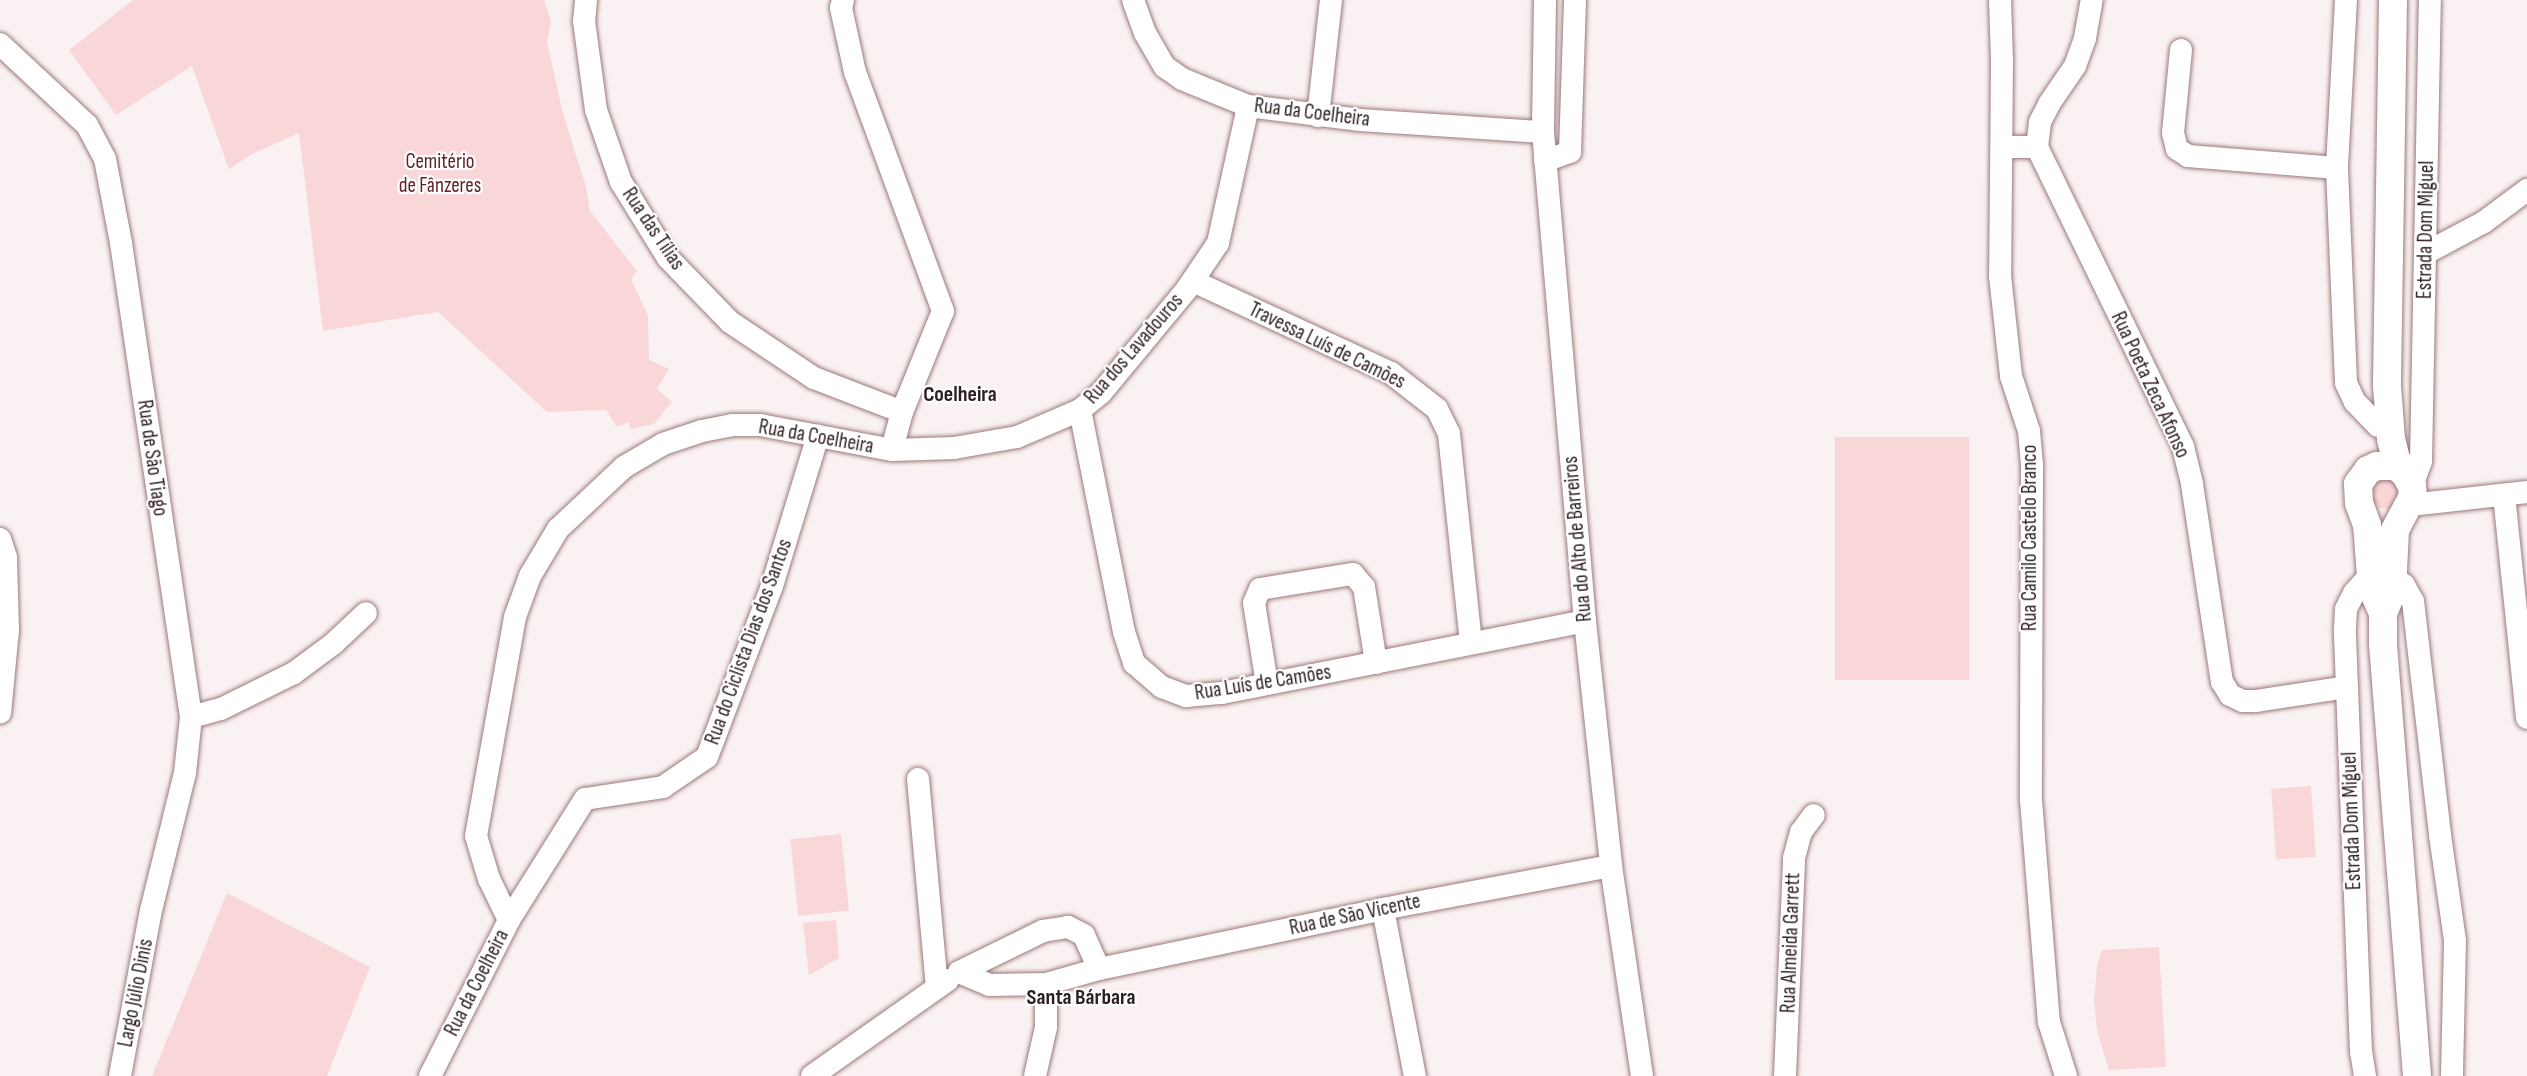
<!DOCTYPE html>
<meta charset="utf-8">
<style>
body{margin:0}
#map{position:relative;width:2527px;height:1076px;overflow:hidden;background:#faf2f2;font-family:"Sofia Sans Condensed",sans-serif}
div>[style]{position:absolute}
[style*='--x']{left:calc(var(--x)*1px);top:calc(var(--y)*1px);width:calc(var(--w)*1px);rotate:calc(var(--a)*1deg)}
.green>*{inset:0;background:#f9d7d8;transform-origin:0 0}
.roads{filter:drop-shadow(0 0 2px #9c797b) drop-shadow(0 0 2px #9c797b)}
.minor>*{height:22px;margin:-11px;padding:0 11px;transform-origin:11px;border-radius:11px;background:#fff}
.major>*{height:28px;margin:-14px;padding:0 14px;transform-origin:14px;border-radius:14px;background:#fff}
span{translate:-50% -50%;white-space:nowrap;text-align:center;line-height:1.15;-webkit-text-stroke:4.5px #fff;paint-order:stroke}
.street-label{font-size:21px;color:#2d1f20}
.park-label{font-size:21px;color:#61222a}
.neighbourhood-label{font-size:22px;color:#2d1f20;font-weight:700}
</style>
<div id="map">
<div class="green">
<i style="clip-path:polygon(133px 0,544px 0,551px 21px,547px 42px,563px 113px,586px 187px,590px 211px,637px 271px,631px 279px,648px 316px,649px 360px,669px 369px,657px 389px,672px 402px,654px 424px,631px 429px,628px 422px,617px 427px,606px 410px,547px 412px,438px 312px,323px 331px,299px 133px,254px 153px,229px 169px,192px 66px,116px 115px,69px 50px)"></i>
<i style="left:1835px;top:437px;width:134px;height:243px"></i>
<i style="clip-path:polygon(2384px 475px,2402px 487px,2390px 509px,2379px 508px,2371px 501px,2371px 485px)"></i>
<i style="left:2311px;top:786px;width:71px;height:40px;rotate:86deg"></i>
<i style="left:841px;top:834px;width:77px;height:51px;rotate:84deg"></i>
<i style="clip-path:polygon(227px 893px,370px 967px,327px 1076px,152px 1076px)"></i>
<i style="clip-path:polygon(836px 920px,839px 958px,809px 975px,803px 923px)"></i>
<i style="clip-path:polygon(2159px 947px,2166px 1067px,2109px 1070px,2097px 1031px,2094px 1001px,2097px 966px,2102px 950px)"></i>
</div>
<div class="roads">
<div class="minor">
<i style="--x:586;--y:0;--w:21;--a:95"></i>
<i style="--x:584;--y:21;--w:90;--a:82.3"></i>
<i style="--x:596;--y:110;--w:76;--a:70.9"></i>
<i style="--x:621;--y:182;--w:89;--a:58.3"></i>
<i style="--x:668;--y:258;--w:89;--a:45.9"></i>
<i style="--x:730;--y:322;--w:101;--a:33.7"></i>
<i style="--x:814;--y:378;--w:94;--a:21.1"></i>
<i style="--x:843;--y:0;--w:8;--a:104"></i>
<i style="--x:841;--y:8;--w:66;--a:77.7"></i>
<i style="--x:855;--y:72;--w:255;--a:69.8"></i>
<i style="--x:943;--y:311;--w:109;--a:112.1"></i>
<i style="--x:902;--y:412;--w:39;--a:105"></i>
<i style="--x:1133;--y:0;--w:35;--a:70"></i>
<i style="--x:1145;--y:33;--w:39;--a:60"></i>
<i style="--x:1165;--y:67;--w:21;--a:35"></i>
<i style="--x:1182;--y:79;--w:71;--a:22.2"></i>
<i style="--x:1248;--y:106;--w:113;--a:7.1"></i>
<i style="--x:1360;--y:120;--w:183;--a:3.8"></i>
<i style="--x:1545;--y:0;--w:132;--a:90.9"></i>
<i style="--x:1543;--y:132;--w:491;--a:85.1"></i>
<i style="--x:1585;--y:621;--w:246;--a:83.9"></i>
<i style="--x:1611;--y:866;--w:212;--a:81.6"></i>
<i style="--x:2000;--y:0;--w:60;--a:88.1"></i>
<i style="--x:2002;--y:60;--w:216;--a:90.5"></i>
<i style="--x:2000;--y:276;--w:101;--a:83.7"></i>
<i style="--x:2011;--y:376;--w:58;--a:71.9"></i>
<i style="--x:2029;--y:431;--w:33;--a:85"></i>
<i style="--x:2032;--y:464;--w:336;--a:90.2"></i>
<i style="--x:2031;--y:800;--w:223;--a:85.4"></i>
<i style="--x:2049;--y:1022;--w:57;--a:72.5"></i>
<i style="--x:2346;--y:0;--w:168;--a:93.1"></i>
<i style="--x:2337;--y:168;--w:215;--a:87.6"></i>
<i style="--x:2346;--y:383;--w:21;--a:65"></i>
<i style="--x:2355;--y:402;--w:33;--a:46"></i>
<i style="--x:0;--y:44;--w:119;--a:43"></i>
<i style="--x:87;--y:125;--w:38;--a:62"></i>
<i style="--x:105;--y:159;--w:86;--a:79.2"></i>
<i style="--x:121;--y:243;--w:479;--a:81.6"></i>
<i style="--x:191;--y:717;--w:56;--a:96.1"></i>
<i style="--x:185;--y:773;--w:141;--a:103.9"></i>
<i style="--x:151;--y:910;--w:169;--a:100.6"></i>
<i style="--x:2181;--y:50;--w:83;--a:95.5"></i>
<i style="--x:2173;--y:133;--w:16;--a:76"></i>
<i style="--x:2177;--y:149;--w:13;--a:32"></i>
<i style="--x:2188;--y:156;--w:149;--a:4.6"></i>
<i style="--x:1318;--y:116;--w:117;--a:-83.6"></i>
<i style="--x:2002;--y:147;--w:35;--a:0"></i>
<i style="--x:2037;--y:147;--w:334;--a:64"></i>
<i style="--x:2183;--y:447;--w:38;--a:76"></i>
<i style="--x:2192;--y:484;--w:200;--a:81.4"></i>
<i style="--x:2222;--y:682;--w:15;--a:58"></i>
<i style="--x:2230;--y:695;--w:14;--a:25"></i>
<i style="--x:2243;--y:701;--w:13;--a:0"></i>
<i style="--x:2256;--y:701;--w:92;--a:-8.7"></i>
<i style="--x:2037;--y:147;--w:25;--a:-83"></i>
<i style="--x:2040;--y:122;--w:20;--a:-63"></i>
<i style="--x:2049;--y:104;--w:46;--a:-55.6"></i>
<i style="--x:2075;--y:66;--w:30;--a:-70"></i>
<i style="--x:2085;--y:38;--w:39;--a:-80"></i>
<i style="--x:1545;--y:161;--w:27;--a:-20"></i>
<i style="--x:1570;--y:152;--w:152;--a:-88.1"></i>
<i style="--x:2426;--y:253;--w:66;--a:-28.1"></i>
<i style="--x:2484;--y:222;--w:54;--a:-36.7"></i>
<i style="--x:1193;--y:281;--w:218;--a:24.9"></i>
<i style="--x:1391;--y:373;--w:58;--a:38"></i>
<i style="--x:1437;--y:409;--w:28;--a:64"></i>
<i style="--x:1449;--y:434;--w:210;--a:84"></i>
<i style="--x:1080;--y:410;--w:226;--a:78.8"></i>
<i style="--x:1124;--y:632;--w:33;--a:72"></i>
<i style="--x:1134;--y:663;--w:37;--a:41"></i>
<i style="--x:1162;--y:687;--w:26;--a:21"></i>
<i style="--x:1186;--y:696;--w:36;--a:-5"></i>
<i style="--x:1222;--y:693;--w:370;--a:-11.2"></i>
<i style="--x:2412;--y:486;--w:27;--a:-70"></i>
<i style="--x:2421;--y:461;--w:461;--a:-88.9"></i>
<i style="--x:2504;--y:495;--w:224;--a:84.1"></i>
<i style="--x:2410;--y:505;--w:118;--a:-6.3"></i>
<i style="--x:0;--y:539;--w:20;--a:72"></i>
<i style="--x:6;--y:558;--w:72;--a:88.4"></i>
<i style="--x:8;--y:630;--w:83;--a:95.5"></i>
<i style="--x:2392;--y:576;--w:15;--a:37"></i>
<i style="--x:2404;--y:585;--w:18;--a:61"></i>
<i style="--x:2413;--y:601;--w:236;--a:83.4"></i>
<i style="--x:2440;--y:835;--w:107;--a:81.9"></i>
<i style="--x:2455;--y:941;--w:135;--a:91.3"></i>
<i style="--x:1267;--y:684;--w:82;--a:-99.1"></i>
<i style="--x:1254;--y:603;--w:15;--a:-67"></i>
<i style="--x:1260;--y:589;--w:94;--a:-9.2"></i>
<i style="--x:1353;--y:574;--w:17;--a:50"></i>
<i style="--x:1364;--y:587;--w:77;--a:81"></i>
<i style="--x:191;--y:717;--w:31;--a:-15"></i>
<i style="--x:221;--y:709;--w:81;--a:-26.3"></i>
<i style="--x:294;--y:673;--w:49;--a:-36.6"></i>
<i style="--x:333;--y:644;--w:45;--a:-43.2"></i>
<i style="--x:918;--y:779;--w:209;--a:84.8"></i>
<i style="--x:1383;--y:909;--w:170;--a:79.2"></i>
<i style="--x:509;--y:920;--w:46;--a:-116"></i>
<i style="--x:489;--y:879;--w:45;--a:-106.8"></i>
<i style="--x:476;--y:836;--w:222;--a:-79.9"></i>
<i style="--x:515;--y:617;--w:44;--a:-69.9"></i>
<i style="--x:530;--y:576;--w:55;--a:-59.2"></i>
<i style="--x:558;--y:529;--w:91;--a:-43.2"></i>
<i style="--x:624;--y:467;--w:45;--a:-30.5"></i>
<i style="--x:663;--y:444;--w:41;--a:-18.4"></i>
<i style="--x:702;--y:431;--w:32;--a:-11"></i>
<i style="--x:733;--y:425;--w:27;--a:0"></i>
<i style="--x:760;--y:425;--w:134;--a:10.7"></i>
<i style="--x:892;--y:450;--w:62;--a:-1.8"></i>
<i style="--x:954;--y:448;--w:64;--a:-9.9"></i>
<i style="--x:1017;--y:437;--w:69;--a:-23.2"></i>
<i style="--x:1080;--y:410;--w:27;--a:-39"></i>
<i style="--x:1101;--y:393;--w:135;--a:-50.4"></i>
<i style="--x:1187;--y:289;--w:55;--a:-56"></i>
<i style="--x:1218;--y:243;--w:140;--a:-77.6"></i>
<i style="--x:1099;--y:969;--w:37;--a:-114"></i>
<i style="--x:1084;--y:935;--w:18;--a:-153"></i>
<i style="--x:1068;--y:927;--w:25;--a:171"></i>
<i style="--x:1043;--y:931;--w:93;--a:154"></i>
<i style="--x:959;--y:972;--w:33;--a:23"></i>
<i style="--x:989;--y:985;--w:57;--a:-1"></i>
<i style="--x:1046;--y:984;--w:55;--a:-15.8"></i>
<i style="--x:1099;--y:969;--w:290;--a:-11.9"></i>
<i style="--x:1383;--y:909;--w:232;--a:-10.7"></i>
<i style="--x:430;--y:1076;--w:175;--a:-63.1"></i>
<i style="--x:509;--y:920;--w:143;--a:-57.9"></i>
<i style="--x:585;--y:799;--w:79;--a:-8.7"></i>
<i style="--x:663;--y:787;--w:53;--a:-34.3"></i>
<i style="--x:707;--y:757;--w:183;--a:-69.2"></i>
<i style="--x:772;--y:586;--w:157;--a:-73"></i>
<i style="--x:812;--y:1076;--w:166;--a:-35.2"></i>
<i style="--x:1035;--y:1076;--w:50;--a:-77.3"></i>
<i style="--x:1046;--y:1027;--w:43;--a:-90"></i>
<i style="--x:1785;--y:1076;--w:218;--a:-87.6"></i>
<i style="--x:1794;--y:858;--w:27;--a:-75"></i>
<i style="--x:1801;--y:832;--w:21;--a:-53"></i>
<i style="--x:2365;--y:1076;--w:24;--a:-99"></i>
<i style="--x:2361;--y:1052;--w:424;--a:-92.2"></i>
<i style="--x:2345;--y:628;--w:19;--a:-87"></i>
<i style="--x:2346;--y:609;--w:18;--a:-63"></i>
<i style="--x:2354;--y:593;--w:25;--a:-48"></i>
</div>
<div class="major">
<i style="--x:2393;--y:0;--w:386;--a:90.9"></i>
<i style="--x:2387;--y:386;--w:53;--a:85.7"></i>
<i style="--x:2391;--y:439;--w:21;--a:76"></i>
<i style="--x:2396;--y:459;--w:31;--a:59"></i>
<i style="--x:2412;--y:486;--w:10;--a:84"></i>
<i style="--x:2413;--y:496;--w:38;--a:118"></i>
<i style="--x:2395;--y:530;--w:62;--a:92.8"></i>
<i style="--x:2392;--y:592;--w:23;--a:113"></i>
<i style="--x:2383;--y:613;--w:31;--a:90"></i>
<i style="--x:2383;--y:644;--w:433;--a:85.5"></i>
<i style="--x:2383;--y:613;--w:27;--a:-114"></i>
<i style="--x:2372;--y:588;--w:63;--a:-94.5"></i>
<i style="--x:2367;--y:525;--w:23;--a:-110"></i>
<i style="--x:2359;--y:503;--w:19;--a:-93"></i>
<i style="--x:2358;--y:484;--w:17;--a:-54"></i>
<i style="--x:2368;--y:470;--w:10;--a:-24"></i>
<i style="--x:2377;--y:466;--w:18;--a:0"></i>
<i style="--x:2395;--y:466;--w:9;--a:36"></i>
</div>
</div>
<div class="street-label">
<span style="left:1312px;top:113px;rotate:7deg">Rua da Coelheira</span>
<span style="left:653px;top:229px;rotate:56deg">Rua das Tílias</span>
<span style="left:2426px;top:230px;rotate:-89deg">Estrada Dom Miguel</span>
<span style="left:1327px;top:346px;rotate:26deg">Travessa Luís de Camões</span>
<span style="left:1134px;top:349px;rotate:-49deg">Rua dos Lavadouros</span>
<span style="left:2150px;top:385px;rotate:65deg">Rua Poeta Zeca Afonso</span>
<span style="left:816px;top:437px;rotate:10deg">Rua da Coelheira</span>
<span style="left:152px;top:458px;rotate:82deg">Rua de São Tiago</span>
<span style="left:2030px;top:538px;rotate:-90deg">Rua Camilo Castelo Branco</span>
<span style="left:1578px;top:539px;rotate:-95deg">Rua do Alto de Barreiros</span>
<span style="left:749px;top:642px;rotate:-70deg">Rua do Ciclista Dias dos Santos</span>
<span style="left:1263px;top:683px;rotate:-9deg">Rua Luís de Camões</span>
<span style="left:2352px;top:821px;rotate:-92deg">Estrada Dom Miguel</span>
<span style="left:1355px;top:915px;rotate:-12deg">Rua de São Vicente</span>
<span style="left:1791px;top:943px;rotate:-88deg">Rua Almeida Garrett</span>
<span style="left:477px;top:983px;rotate:-63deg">Rua da Coelheira</span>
<span style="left:136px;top:993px;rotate:-79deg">Largo Júlio Dinis</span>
</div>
<div class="park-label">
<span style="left:440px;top:174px">Cemitério<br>de Fânzeres</span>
</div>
<div class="neighbourhood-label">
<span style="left:960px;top:395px">Coelheira</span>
<span style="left:1081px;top:998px">Santa Bárbara</span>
</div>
</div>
